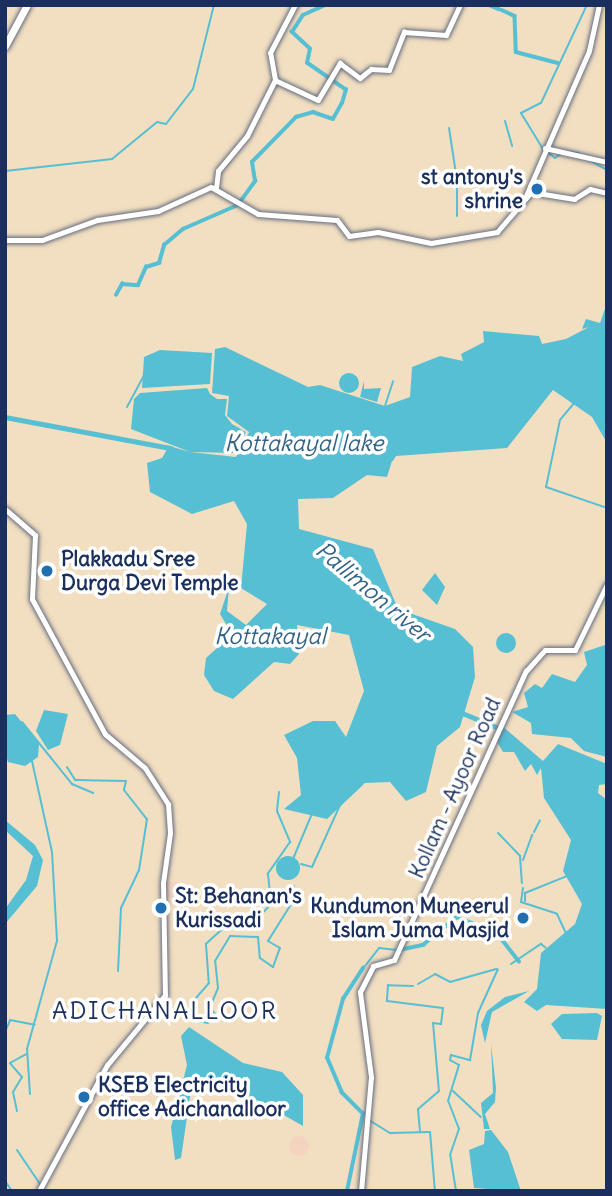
<!DOCTYPE html>
<style>
body{margin:0}
#map{position:relative;width:612px;height:1196px;overflow:hidden;background:#f2dfc1;font-family:Delius,sans-serif}
div>[style]{position:absolute}
[style*='--x']{left:calc(var(--x)*1px);top:calc(var(--y)*1px);width:calc(var(--w)*1px);rotate:calc(var(--a)*1deg)}
.built>*{inset:0;background:#f4d3bf}
.round{border-radius:50%}
.water>*{inset:0;background:#56bfd3}
.stream>*{height:2px;margin:-1px;padding:0 1px;transform-origin:1px;border-radius:1px;background:#56bfd3}
.canal>*{height:3.5px;margin:-1.75px;padding:0 1.75px;transform-origin:1.75px;border-radius:1.75px;background:#56bfd3}
.river>*{height:4.5px;margin:-2.25px;padding:0 2.25px;transform-origin:2.25px;border-radius:2.25px;background:#56bfd3}
.roads{filter:drop-shadow(0 0 2px #666d81) drop-shadow(0 0 2px #666d81)}
.tertiary>*{height:4.5px;margin:-2.25px;padding:0 2.25px;transform-origin:2.25px;border-radius:2.25px;background:#fff}
.secondary>*{height:5px;margin:-2.5px;padding:0 2.5px;transform-origin:2.5px;border-radius:2.5px;background:#fff}
.trunk>*{height:7px;margin:-3.5px;padding:0 3.5px;transform-origin:3.5px;border-radius:3.5px;background:#fff}
.dots>*{width:19px;height:19px;translate:-50% -50%;box-sizing:border-box;border:4px solid #fff;border-radius:50%}
span{translate:-50% -50%;white-space:nowrap;text-align:center;line-height:1.15;-webkit-text-stroke:7px #fff;paint-order:stroke}
.poi-label{font-size:21px;color:#1b2f5e;font-weight:700}
.right{translate:-100% -50%;text-align:right}
.left{translate:0 -50%;text-align:left}
.street-label{font-size:21px;color:#1b2f5e}
.water-label{font-size:23px;color:#306187;font-style:italic}
.quarter-label{font-size:24px;color:#1b2f5e;letter-spacing:2px}
.frame{position:absolute;inset:0;border:7px solid #1b2f5e;pointer-events:none}
</style>
<div id="map">
<div class="built">
<i style="clip-path:polygon(164px 881px,184px 883px,182px 899px,165px 896px)"></i>
<i class="round" style="left:289px;top:1136px;width:20px;height:20px"></i>
</div>
<div class="water">
<i style="clip-path:polygon(607px 303px,607px 443px,592px 417px,553px 390px,507px 448px,396px 456px,393px 461px,403px 461px,392px 461px,387px 477px,367px 475px,333px 498px,298px 499px,299px 529px,373px 549px,398px 609px,455px 629px,473px 647px,475px 677px,460px 727px,437px 746px,426px 792px,406px 801px,390px 782px,365px 783px,327px 819px,284px 809px,301px 795px,297px 758px,284px 735px,313px 721px,335px 721px,346px 737px,364px 691px,349px 635px,297px 625px,299px 654px,290px 664px,274px 662px,233px 699px,214px 691px,204px 675px,206px 658px,225px 641px,217px 636px,229px 629px,220px 614px,229px 587px,227px 611px,246px 625px,267px 604px,241px 588px,247px 524px,234px 501px,192px 514px,150px 492px,147px 463px,162px 458px,169px 446px,190px 452px,131px 429px,134px 399px,140px 393px,207px 388px,210px 394px,217px 399px,227px 399px,225px 415px,232px 424px,246px 432px,236px 453px,190px 452px,236px 457px,249px 432px,227px 416px,229px 396px,212px 393px,215px 349px,225px 347px,308px 387px,320px 385px,385px 406px,410px 397px,412px 367px,440px 356px,463px 361px,461px 354px,484px 342px,483px 331px,539px 336px,542px 344px,566px 339px,589px 327px,582px 329px,586px 319px,600px 323px)"></i>
<i style="clip-path:polygon(160px 350px,212px 353px,210px 384px,142px 388px,144px 357px)"></i>
<i class="round" style="left:339px;top:373px;width:20px;height:20px"></i>
<i style="clip-path:polygon(364px 381px,364px 389px,381px 388px,377px 402px,360px 397px)"></i>
<i style="clip-path:polygon(435px 573px,445px 587px,437px 605px,422px 590px)"></i>
<i class="round" style="left:496px;top:633px;width:20px;height:20px"></i>
<i style="clip-path:polygon(605px 645px,607px 757px,584px 751px,571px 738px,532px 734px,531px 723px,512px 712px,528px 707px,524px 693px,535px 684px,542px 688px,552px 674px,575px 682px,587px 665px,584px 652px)"></i>
<i style="clip-path:polygon(44px 710px,68px 714px,60px 745px,48px 750px,36px 731px)"></i>
<i style="clip-path:polygon(15px 714px,39px 743px,38px 757px,25px 766px,8px 762px,5px 752px,5px 715px)"></i>
<i style="clip-path:polygon(501px 725px,543px 761px,558px 744px,607px 764px,607px 784px,599px 785px,598px 793px,607px 800px,607px 1009px,546px 1005px,537px 1011px,524px 1002px,537px 989px,541px 953px,575px 924px,582px 904px,563px 871px,571px 840px,544px 798px,541px 768px,537px 775px,531px 764px,525px 771px,514px 752px,503px 752px,496px 740px)"></i>
<i style="clip-path:polygon(5px 820px,35px 845px,43px 860px,37px 886px,5px 924px,5px 909px,26px 880px,33px 856px,5px 830px)"></i>
<i class="round" style="left:276px;top:856px;width:24px;height:24px"></i>
<i style="clip-path:polygon(529px 991px,492px 1012px,485px 1043px,481px 1025px,487px 1011px,505px 997px)"></i>
<i style="clip-path:polygon(597px 1013px,602px 1016px,597px 1040px,562px 1039px,551px 1024px,562px 1014px)"></i>
<i style="clip-path:polygon(189px 1027px,243px 1063px,282px 1072px,303px 1095px,303px 1126px,259px 1101px,202px 1082px,191px 1090px,181px 1158px,175px 1160px,171px 1127px,187px 1065px,181px 1036px)"></i>
<i style="clip-path:polygon(491px 1043px,496px 1088px,495px 1102px,485px 1114px,490px 1129px,484px 1129px,481px 1103px,493px 1093px)"></i>
<i style="clip-path:polygon(491px 1130px,508px 1152px,521px 1191px,474px 1188px,469px 1150px,484px 1144px,485px 1131px)"></i>
</div>
<div class="stream">
<i style="--x:505;--y:121;--w:26;--a:74"></i>
<i style="--x:449;--y:128;--w:47;--a:81.3"></i>
<i style="--x:543;--y:149;--w:42;--a:-121.4"></i>
<i style="--x:521;--y:113;--w:22;--a:-27"></i>
<i style="--x:541;--y:103;--w:108;--a:-64.9"></i>
<i style="--x:546;--y:151;--w:11;--a:38"></i>
<i style="--x:555;--y:158;--w:7;--a:-34"></i>
<i style="--x:566;--y:151;--w:13;--a:9"></i>
<i style="--x:587;--y:159;--w:23;--a:29"></i>
<i style="--x:5;--y:171;--w:108;--a:-6.4"></i>
<i style="--x:112;--y:159;--w:58;--a:-39.4"></i>
<i style="--x:157;--y:122;--w:9;--a:13"></i>
<i style="--x:166;--y:124;--w:44;--a:-52.4"></i>
<i style="--x:193;--y:89;--w:87;--a:-76"></i>
<i style="--x:457;--y:177;--w:39;--a:90"></i>
<i style="--x:575;--y:402;--w:23;--a:130"></i>
<i style="--x:560;--y:420;--w:68;--a:101.8"></i>
<i style="--x:546;--y:487;--w:65;--a:19"></i>
<i style="--x:385;--y:406;--w:26;--a:-72"></i>
<i style="--x:127;--y:407;--w:44;--a:-61.7"></i>
<i style="--x:22;--y:722;--w:80;--a:51.1"></i>
<i style="--x:72;--y:784;--w:23;--a:23"></i>
<i style="--x:67;--y:767;--w:15;--a:58"></i>
<i style="--x:75;--y:780;--w:51;--a:1.1"></i>
<i style="--x:126;--y:781;--w:9;--a:103"></i>
<i style="--x:124;--y:790;--w:37;--a:52"></i>
<i style="--x:147;--y:819;--w:52;--a:98.9"></i>
<i style="--x:139;--y:870;--w:42;--a:115.3"></i>
<i style="--x:121;--y:908;--w:63;--a:92.7"></i>
<i style="--x:279;--y:792;--w:19;--a:96"></i>
<i style="--x:277;--y:811;--w:34;--a:67"></i>
<i style="--x:290;--y:842;--w:39;--a:125"></i>
<i style="--x:268;--y:874;--w:30;--a:84"></i>
<i style="--x:271;--y:904;--w:19;--a:133"></i>
<i style="--x:258;--y:918;--w:29;--a:170"></i>
<i style="--x:229;--y:923;--w:31;--a:138"></i>
<i style="--x:206;--y:944;--w:39;--a:86"></i>
<i style="--x:209;--y:983;--w:23;--a:131"></i>
<i style="--x:194;--y:1000;--w:22;--a:77"></i>
<i style="--x:199;--y:1021;--w:9;--a:13"></i>
<i style="--x:208;--y:1023;--w:11;--a:-52"></i>
<i style="--x:215;--y:1014;--w:9;--a:-126"></i>
<i style="--x:210;--y:1007;--w:21;--a:-67"></i>
<i style="--x:218;--y:988;--w:27;--a:-96"></i>
<i style="--x:215;--y:961;--w:29;--a:-59"></i>
<i style="--x:230;--y:936;--w:28;--a:2"></i>
<i style="--x:258;--y:937;--w:21;--a:85"></i>
<i style="--x:260;--y:958;--w:16;--a:35"></i>
<i style="--x:273;--y:967;--w:20;--a:-70"></i>
<i style="--x:280;--y:948;--w:14;--a:-150"></i>
<i style="--x:268;--y:941;--w:51;--a:-57.9"></i>
<i style="--x:295;--y:898;--w:12;--a:-95"></i>
<i style="--x:534;--y:832;--w:13;--a:-63"></i>
<i style="--x:498;--y:833;--w:32;--a:46"></i>
<i style="--x:520;--y:856;--w:27;--a:86"></i>
<i style="--x:293;--y:859;--w:47;--a:-67.3"></i>
<i style="--x:523;--y:860;--w:27;--a:-70"></i>
<i style="--x:301;--y:864;--w:11;--a:15"></i>
<i style="--x:312;--y:867;--w:72;--a:-65.6"></i>
<i style="--x:523;--y:888;--w:14;--a:98"></i>
<i style="--x:521;--y:902;--w:38;--a:18"></i>
<i style="--x:557;--y:914;--w:21;--a:65"></i>
<i style="--x:525;--y:901;--w:8;--a:-90"></i>
<i style="--x:525;--y:893;--w:45;--a:-22"></i>
<i style="--x:511;--y:964;--w:36;--a:-34"></i>
<i style="--x:541;--y:944;--w:6;--a:39"></i>
<i style="--x:365;--y:966;--w:23;--a:-52"></i>
<i style="--x:379;--y:948;--w:18;--a:6"></i>
<i style="--x:418;--y:984;--w:20;--a:-30"></i>
<i style="--x:435;--y:974;--w:17;--a:28"></i>
<i style="--x:450;--y:982;--w:48;--a:-15.8"></i>
<i style="--x:413;--y:986;--w:25;--a:-178"></i>
<i style="--x:388;--y:985;--w:16;--a:94"></i>
<i style="--x:387;--y:1001;--w:56;--a:7.1"></i>
<i style="--x:443;--y:1008;--w:16;--a:97"></i>
<i style="--x:441;--y:1024;--w:8;--a:-173"></i>
<i style="--x:433;--y:1023;--w:68;--a:85"></i>
<i style="--x:439;--y:1091;--w:28;--a:139"></i>
<i style="--x:418;--y:1109;--w:22;--a:85"></i>
<i style="--x:5;--y:1032;--w:13;--a:-67"></i>
<i style="--x:10;--y:1020;--w:25;--a:11"></i>
<i style="--x:453;--y:1091;--w:38;--a:43"></i>
<i style="--x:30;--y:1094;--w:45;--a:-93.8"></i>
<i style="--x:27;--y:1049;--w:112;--a:-74.5"></i>
<i style="--x:57;--y:941;--w:89;--a:-93.2"></i>
<i style="--x:52;--y:852;--w:93;--a:-102.4"></i>
<i style="--x:17;--y:1111;--w:19;--a:-102"></i>
<i style="--x:13;--y:1092;--w:17;--a:-59"></i>
<i style="--x:22;--y:1077;--w:18;--a:-131"></i>
<i style="--x:10;--y:1063;--w:18;--a:-29"></i>
<i style="--x:369;--y:1120;--w:25;--a:32"></i>
<i style="--x:390;--y:1133;--w:40;--a:-1.4"></i>
<i style="--x:430;--y:1132;--w:59;--a:85.2"></i>
<i style="--x:17;--y:1150;--w:41;--a:55.9"></i>
<i style="--x:5;--y:1181;--w:12;--a:55"></i>
<i style="--x:456;--y:1191;--w:36;--a:-99"></i>
<i style="--x:450;--y:1155;--w:28;--a:-71"></i>
<i style="--x:459;--y:1129;--w:30;--a:-111"></i>
<i style="--x:448;--y:1101;--w:38;--a:-73"></i>
<i style="--x:459;--y:1065;--w:10;--a:-151"></i>
<i style="--x:450;--y:1060;--w:5;--a:-79"></i>
<i style="--x:451;--y:1055;--w:20;--a:15"></i>
<i style="--x:470;--y:1060;--w:48;--a:-80.3"></i>
<i style="--x:478;--y:1013;--w:48;--a:-65.6"></i>
</div>
<div class="canal">
<i style="--x:489;--y:5;--w:11;--a:22"></i>
<i style="--x:502;--y:10;--w:14;--a:25"></i>
<i style="--x:515;--y:16;--w:36;--a:88"></i>
<i style="--x:516;--y:52;--w:43;--a:14.7"></i>
<i style="--x:240;--y:202;--w:26;--a:-54"></i>
<i style="--x:255;--y:181;--w:19;--a:-99"></i>
<i style="--x:252;--y:162;--w:63;--a:-45.6"></i>
<i style="--x:296;--y:117;--w:18;--a:-16"></i>
<i style="--x:313;--y:112;--w:21;--a:19"></i>
<i style="--x:333;--y:119;--w:18;--a:-61"></i>
<i style="--x:342;--y:103;--w:14;--a:-73"></i>
<i style="--x:346;--y:90;--w:47;--a:-145.3"></i>
<i style="--x:307;--y:63;--w:14;--a:-78"></i>
<i style="--x:310;--y:49;--w:25;--a:-137"></i>
<i style="--x:292;--y:32;--w:20;--a:-57"></i>
<i style="--x:303;--y:15;--w:24;--a:-24"></i>
<i style="--x:116;--y:295;--w:13;--a:-61"></i>
<i style="--x:122;--y:284;--w:16;--a:4"></i>
<i style="--x:138;--y:285;--w:20;--a:-66"></i>
<i style="--x:146;--y:267;--w:14;--a:-17"></i>
<i style="--x:159;--y:263;--w:19;--a:-74"></i>
<i style="--x:164;--y:245;--w:25;--a:-40"></i>
<i style="--x:183;--y:229;--w:60;--a:-23.6"></i>
<i style="--x:399;--y:950;--w:25;--a:-12"></i>
<i style="--x:423;--y:945;--w:44;--a:-39.5"></i>
<i style="--x:457;--y:917;--w:43;--a:21.8"></i>
<i style="--x:497;--y:933;--w:36;--a:52"></i>
<i style="--x:347;--y:1191;--w:79;--a:-78.3"></i>
<i style="--x:363;--y:1114;--w:30;--a:-135"></i>
<i style="--x:342;--y:1093;--w:38;--a:-113"></i>
<i style="--x:327;--y:1058;--w:61;--a:-74.8"></i>
<i style="--x:343;--y:999;--w:37;--a:-57"></i>
</div>
<div class="river">
<i style="--x:5;--y:417;--w:169;--a:10.6"></i>
<i style="--x:460;--y:712;--w:44;--a:22.5"></i>
</div>
<div class="roads">
<div class="tertiary">
<i style="--x:275;--y:80;--w:47;--a:24.9"></i>
<i style="--x:318;--y:100;--w:43;--a:-59.3"></i>
<i style="--x:340;--y:63;--w:25;--a:37"></i>
<i style="--x:360;--y:78;--w:14;--a:-39"></i>
<i style="--x:371;--y:69;--w:18;--a:3"></i>
<i style="--x:389;--y:70;--w:41;--a:-68.5"></i>
<i style="--x:404;--y:32;--w:42;--a:4.1"></i>
<i style="--x:446;--y:35;--w:33;--a:-65"></i>
<i style="--x:545;--y:148;--w:64;--a:12.7"></i>
<i style="--x:216;--y:188;--w:17;--a:-83"></i>
<i style="--x:218;--y:171;--w:45;--a:-50.4"></i>
<i style="--x:247;--y:136;--w:63;--a:-63.4"></i>
<i style="--x:275;--y:80;--w:27;--a:-100"></i>
<i style="--x:270;--y:53;--w:54;--a:-62.5"></i>
<i style="--x:526;--y:196;--w:158;--a:-66.5"></i>
<i style="--x:589;--y:51;--w:47;--a:-77.7"></i>
</div>
<div class="secondary">
<i style="--x:5;--y:240;--w:37;--a:0"></i>
<i style="--x:42;--y:240;--w:59;--a:-20"></i>
<i style="--x:97;--y:220;--w:62;--a:-8.4"></i>
<i style="--x:158;--y:211;--w:58;--a:-24.4"></i>
<i style="--x:211;--y:187;--w:54;--a:29.9"></i>
<i style="--x:258;--y:214;--w:79;--a:4.3"></i>
<i style="--x:337;--y:220;--w:20;--a:53"></i>
<i style="--x:349;--y:236;--w:29;--a:-8"></i>
<i style="--x:378;--y:232;--w:54;--a:11.7"></i>
<i style="--x:431;--y:243;--w:67;--a:-9.5"></i>
<i style="--x:497;--y:232;--w:52;--a:-49.6"></i>
<i style="--x:531;--y:192;--w:44;--a:9.2"></i>
<i style="--x:574;--y:199;--w:19;--a:-32"></i>
<i style="--x:590;--y:189;--w:17;--a:13"></i>
<i style="--x:5;--y:509;--w:40;--a:41"></i>
<i style="--x:35;--y:535;--w:64;--a:92.7"></i>
<i style="--x:32;--y:599;--w:153;--a:61.6"></i>
<i style="--x:105;--y:734;--w:52;--a:40.4"></i>
<i style="--x:145;--y:768;--w:43;--a:57.4"></i>
<i style="--x:168;--y:804;--w:29;--a:86"></i>
<i style="--x:170;--y:833;--w:50;--a:98"></i>
<i style="--x:163;--y:883;--w:112;--a:89"></i>
<i style="--x:165;--y:995;--w:91;--a:129.6"></i>
<i style="--x:107;--y:1065;--w:143;--a:118.4"></i>
<i style="--x:361;--y:1191;--w:114;--a:-85"></i>
<i style="--x:371;--y:1077;--w:86;--a:-97.4"></i>
<i style="--x:360;--y:992;--w:29;--a:-63"></i>
<i style="--x:373;--y:966;--w:22;--a:-16"></i>
<i style="--x:394;--y:960;--w:318;--a:-65.5"></i>
<i style="--x:526;--y:671;--w:28;--a:-48"></i>
<i style="--x:545;--y:650;--w:30;--a:0"></i>
<i style="--x:575;--y:650;--w:73;--a:-64.1"></i>
</div>
<div class="trunk">
<i style="--x:5;--y:46;--w:47;--a:-61.8"></i>
</div>
</div>
<div class="dots">
<i style="left:537px;top:189px;background:#1f6fb2"></i>
<i style="left:47px;top:571px;background:#1f6fb2"></i>
<i style="left:161px;top:908px;background:#1f6fb2"></i>
<i style="left:523px;top:918px;background:#1f6fb2"></i>
<i style="left:84px;top:1097px;background:#1f6fb2"></i>
</div>
<div class="poi-label">
<span class="right" style="left:523px;top:189px">st antony's<br>shrine</span>
<span class="left" style="left:61px;top:571px">Plakkadu Sree<br>Durga Devi Temple</span>
<span class="left" style="left:175px;top:908px">St: Behanan's<br>Kurissadi</span>
<span class="right" style="left:509px;top:918px">Kundumon Muneerul<br>Islam Juma Masjid</span>
<span class="left" style="left:98px;top:1097px">KSEB Electricity<br>office Adichanalloor</span>
</div>
<div class="street-label">
<span style="left:455px;top:788px;rotate:-66deg">Kollam - Ayoor Road</span>
</div>
<div class="water-label">
<span style="left:304px;top:443px">Kottakayal lake</span>
<span style="left:373px;top:592px;rotate:40deg">Pallimon river</span>
<span style="left:270px;top:636px">Kottakayal</span>
</div>
<div class="quarter-label">
<span style="left:165px;top:1011px">ADICHANALLOOR</span>
</div>
<div class="frame"></div>
</div>
